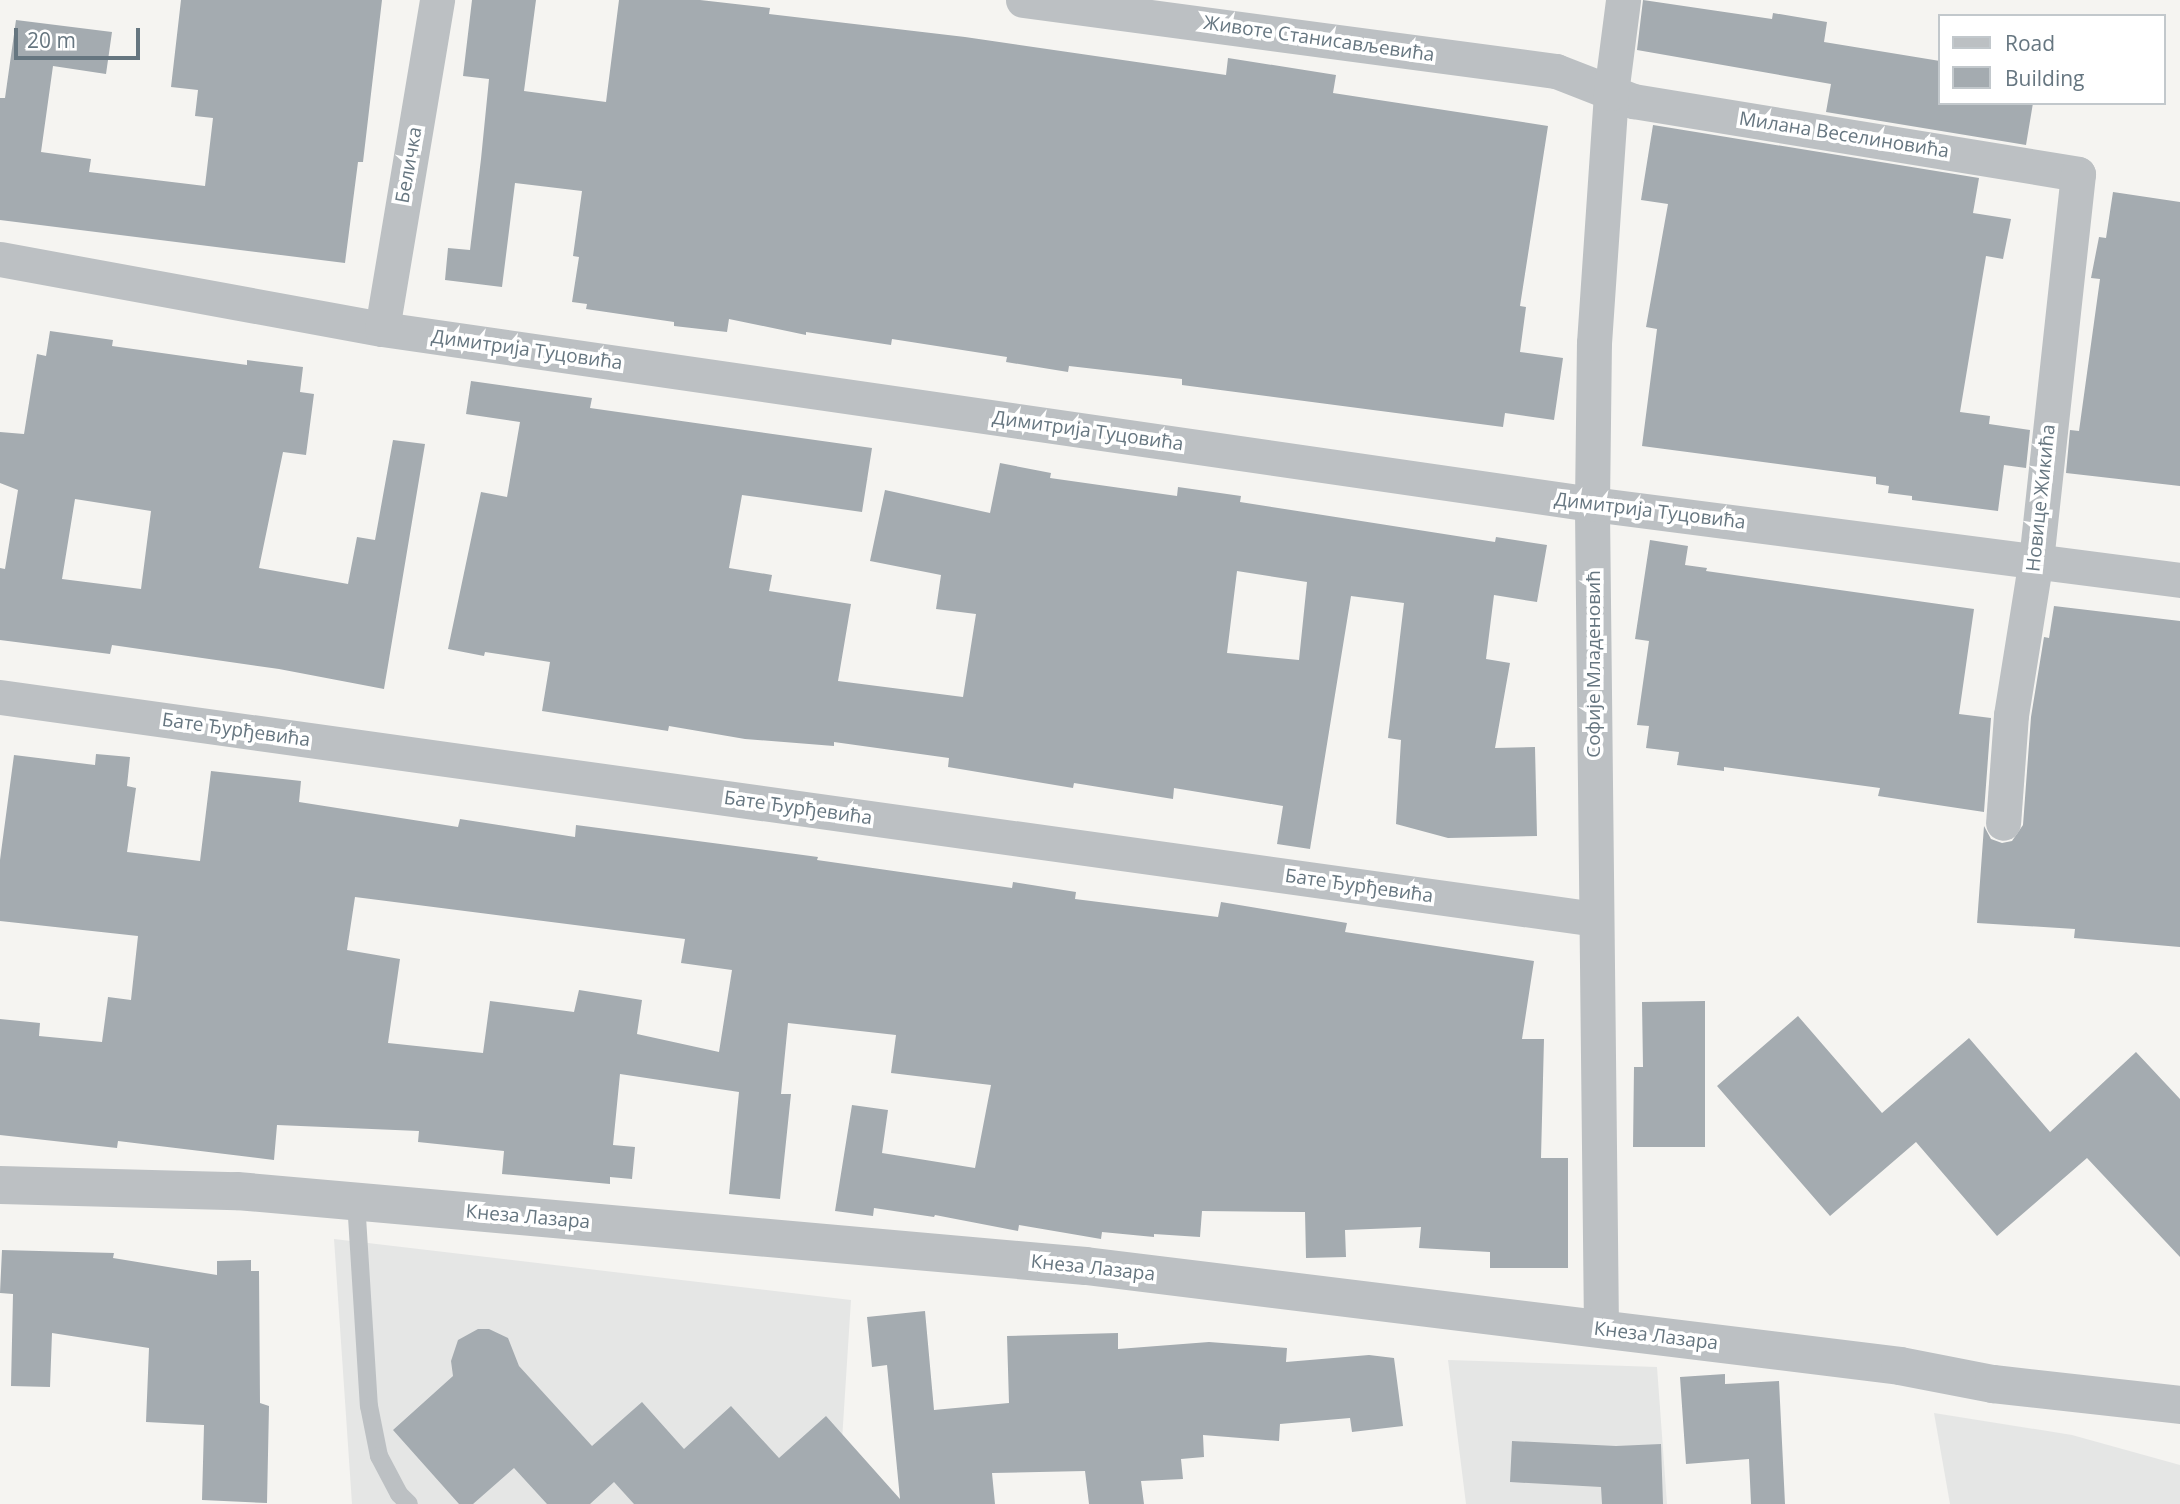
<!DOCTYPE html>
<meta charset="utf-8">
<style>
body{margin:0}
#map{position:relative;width:2180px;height:1504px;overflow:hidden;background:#f5f4f1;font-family:"Open Sans",sans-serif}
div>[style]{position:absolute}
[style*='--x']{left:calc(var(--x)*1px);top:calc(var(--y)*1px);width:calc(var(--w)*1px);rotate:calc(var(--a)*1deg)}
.built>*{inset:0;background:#e5e6e5}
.building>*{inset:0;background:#a4abb0}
.service>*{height:18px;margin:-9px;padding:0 9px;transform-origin:9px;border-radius:9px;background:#bcc0c3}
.minor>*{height:35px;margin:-17.5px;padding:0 17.5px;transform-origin:17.5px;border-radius:17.5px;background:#bcc0c3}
.tertiary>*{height:38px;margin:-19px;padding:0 19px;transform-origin:19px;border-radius:19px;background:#bcc0c3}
span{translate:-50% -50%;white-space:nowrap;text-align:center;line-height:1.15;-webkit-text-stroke:7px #fff;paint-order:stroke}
.street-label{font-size:19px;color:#667680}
.legend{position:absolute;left:1938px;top:14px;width:228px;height:91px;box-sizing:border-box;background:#fff;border:2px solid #c2c8cc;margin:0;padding:9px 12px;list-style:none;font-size:21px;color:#667680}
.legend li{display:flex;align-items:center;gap:14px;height:35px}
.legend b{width:35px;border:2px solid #c2c8cc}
.scale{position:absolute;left:14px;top:28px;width:126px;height:32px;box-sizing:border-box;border:4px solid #667680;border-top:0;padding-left:9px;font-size:21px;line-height:24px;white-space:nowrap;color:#667680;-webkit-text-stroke:5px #fff;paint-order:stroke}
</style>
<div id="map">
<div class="built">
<i style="clip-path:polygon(334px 1239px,851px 1300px,841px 1456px,871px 1504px,352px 1504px)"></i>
<i style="clip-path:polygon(1448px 1360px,1657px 1367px,1667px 1504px,1466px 1504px)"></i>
<i style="clip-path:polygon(1934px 1413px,2072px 1435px,2180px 1465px,2180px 1504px,1950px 1504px)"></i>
</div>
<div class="building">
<i style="clip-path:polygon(181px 0,382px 0,363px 162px,358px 162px,345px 263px,0 220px,0 98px,5px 98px,16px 20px,112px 32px,106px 74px,53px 66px,41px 152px,91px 159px,89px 172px,205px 186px,213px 118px,195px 116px,198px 90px,171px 87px)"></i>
<i style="clip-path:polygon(472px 0,536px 0,524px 91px,606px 102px,619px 0,700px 0,770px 8px,769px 14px,965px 37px,1226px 75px,1228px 58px,1336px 75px,1333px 93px,1548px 126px,1520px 306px,1526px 307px,1520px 352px,1563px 358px,1554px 420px,1505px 413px,1503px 427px,1182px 385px,1182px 379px,1069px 366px,1068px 372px,1006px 362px,1007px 357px,892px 339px,891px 345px,806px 332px,806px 335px,729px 319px,727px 332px,674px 326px,674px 322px,586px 309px,587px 304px,572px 302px,579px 257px,573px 256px,582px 191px,515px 183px,502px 287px,445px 280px,448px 248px,470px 250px,481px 159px,489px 79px,463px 76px)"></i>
<i style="clip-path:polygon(1643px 0,1772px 19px,1773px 13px,1827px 22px,1824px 42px,1940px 61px,1940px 103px,2033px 103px,2026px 145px,1826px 112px,1831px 84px,1637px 50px)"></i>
<i style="clip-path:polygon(1653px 125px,1979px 178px,1973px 213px,2011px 219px,2003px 259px,1986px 256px,1960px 412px,1990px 416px,1989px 424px,2030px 430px,2026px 468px,2004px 465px,1998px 511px,1912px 500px,1912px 496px,1888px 493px,1889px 486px,1876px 484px,1876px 477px,1642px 446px,1657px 329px,1646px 327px,1668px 204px,1641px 200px)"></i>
<i style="clip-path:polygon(2113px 192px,2180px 202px,2180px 486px,2066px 473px,2070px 430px,2079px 431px,2100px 279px,2091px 278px,2099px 237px,2106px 238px)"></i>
<i style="clip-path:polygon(evenodd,50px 331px,113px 340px,112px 346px,247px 365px,247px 360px,303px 367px,300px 392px,314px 394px,306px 455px,283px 452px,259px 568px,348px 584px,357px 537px,375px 540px,393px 440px,425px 444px,384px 689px,279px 669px,112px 645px,110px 654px,0 640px,0 568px,5px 569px,18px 490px,0 483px,0 432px,24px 434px,37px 354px,46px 356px,50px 331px,75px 499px,151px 511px,141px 589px,62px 579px,75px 499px)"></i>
<i style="clip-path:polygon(evenodd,471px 381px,592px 398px,590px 408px,872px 448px,862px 512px,742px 495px,729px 568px,772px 575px,769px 591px,851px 604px,838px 681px,963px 697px,976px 614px,936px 609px,941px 575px,870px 561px,885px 490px,990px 513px,1000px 463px,1051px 473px,1050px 478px,1177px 496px,1178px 487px,1241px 496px,1240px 502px,1495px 542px,1496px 537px,1547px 545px,1537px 602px,1494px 595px,1486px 659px,1510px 663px,1495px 748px,1535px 747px,1537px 836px,1448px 838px,1396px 824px,1401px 740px,1388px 738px,1404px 603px,1351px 596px,1310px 849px,1277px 844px,1283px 806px,1174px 788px,1173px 799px,1074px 783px,1073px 788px,948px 767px,949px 758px,834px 742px,834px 746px,745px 739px,669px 726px,668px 731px,542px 711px,550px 662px,485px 652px,484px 656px,448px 649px,481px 492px,507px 497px,520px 422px,466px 414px,471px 381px,1237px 571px,1307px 582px,1299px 660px,1227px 653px,1237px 571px)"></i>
<i style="clip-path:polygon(1650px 540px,1688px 546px,1685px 565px,1707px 568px,1706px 571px,1974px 609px,1959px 714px,1991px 718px,1984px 812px,1878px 796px,1880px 788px,1724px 767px,1724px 771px,1677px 765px,1679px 752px,1646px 748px,1649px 726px,1637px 725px,1649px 641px,1635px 639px)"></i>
<i style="clip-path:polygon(2054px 606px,2180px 621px,2180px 947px,2074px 938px,2075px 929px,1977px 923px,1984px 826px,1991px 839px,2002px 843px,2012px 841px,2023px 825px,2031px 717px,2044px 637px,2049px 638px)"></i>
<i style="clip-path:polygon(evenodd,96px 754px,130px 757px,127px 786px,136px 788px,127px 852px,200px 861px,211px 771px,301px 781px,299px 802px,458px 827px,460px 819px,575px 837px,576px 825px,818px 857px,817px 860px,1012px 888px,1013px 882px,1076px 892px,1075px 899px,1218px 917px,1221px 902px,1347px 923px,1345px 932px,1534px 961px,1522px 1039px,1544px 1039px,1541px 1158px,1568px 1158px,1568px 1268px,1490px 1268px,1490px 1252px,1419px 1248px,1421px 1227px,1345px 1230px,1346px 1257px,1306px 1258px,1305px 1212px,1202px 1211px,1200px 1237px,1154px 1234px,1154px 1237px,1102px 1232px,1101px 1239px,1019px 1225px,1018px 1231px,935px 1215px,934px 1217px,874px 1208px,873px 1216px,835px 1211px,852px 1105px,888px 1110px,882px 1153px,975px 1168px,991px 1085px,891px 1073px,896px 1035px,788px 1023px,781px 1094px,791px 1094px,780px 1199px,729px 1194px,739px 1092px,620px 1074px,613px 1145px,635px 1147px,632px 1179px,610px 1177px,610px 1184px,502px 1174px,504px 1151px,418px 1142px,419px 1131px,277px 1125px,274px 1160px,118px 1141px,117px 1148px,0 1135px,0 1019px,40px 1023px,39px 1036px,102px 1042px,108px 997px,131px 1000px,138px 936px,0 921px,0 860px,14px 755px,95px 765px,96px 754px,355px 897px,685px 939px,681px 963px,732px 970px,719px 1052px,637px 1034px,642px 1000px,579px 990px,574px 1012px,490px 1001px,483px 1053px,388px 1043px,400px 959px,347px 950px,355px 897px)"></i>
<i style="clip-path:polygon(1705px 1001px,1705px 1147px,1633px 1147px,1634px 1067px,1643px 1067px,1642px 1002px)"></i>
<i style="clip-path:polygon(1798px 1016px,1882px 1113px,1969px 1038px,2050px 1132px,2136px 1052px,2180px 1099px,2180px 1257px,2087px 1158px,1997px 1236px,1916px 1142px,1830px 1216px,1717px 1086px)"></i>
<i style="clip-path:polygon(2px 1250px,114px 1253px,113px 1258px,217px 1275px,217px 1261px,251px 1260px,251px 1271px,259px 1271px,260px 1403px,269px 1406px,267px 1503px,202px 1500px,204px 1425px,146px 1422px,149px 1348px,52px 1333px,50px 1387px,11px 1386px,13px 1294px,0 1293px)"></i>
<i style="clip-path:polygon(925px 1311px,934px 1410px,1009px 1403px,1007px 1336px,1118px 1333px,1118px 1349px,1209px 1342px,1287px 1348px,1286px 1362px,1369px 1355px,1394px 1358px,1403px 1426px,1352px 1432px,1350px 1418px,1280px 1424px,1279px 1441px,1203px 1435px,1204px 1457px,1181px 1459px,1183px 1479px,1141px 1481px,1144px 1504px,1089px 1504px,1085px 1471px,992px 1473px,995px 1504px,634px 1504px,614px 1482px,590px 1504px,547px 1504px,514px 1468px,473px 1504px,459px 1504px,393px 1430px,453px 1376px,451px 1361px,458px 1340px,478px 1329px,489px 1329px,508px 1338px,519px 1366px,592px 1446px,642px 1402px,684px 1449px,731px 1406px,779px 1458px,826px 1416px,900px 1499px,887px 1365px,872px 1367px,867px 1317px)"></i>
<i style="clip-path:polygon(1725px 1374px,1725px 1384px,1779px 1381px,1785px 1504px,1751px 1504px,1749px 1459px,1686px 1464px,1680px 1377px)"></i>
<i style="clip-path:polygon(1512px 1441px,1616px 1446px,1661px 1444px,1663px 1504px,1602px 1504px,1601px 1487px,1510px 1482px)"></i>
</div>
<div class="service">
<i style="--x:356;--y:1201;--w:205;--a:86.4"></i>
<i style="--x:369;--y:1406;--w:51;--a:78.7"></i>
<i style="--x:379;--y:1456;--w:43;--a:62.2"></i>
<i style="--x:399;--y:1494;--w:14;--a:45"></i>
</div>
<div class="minor">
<i style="--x:1023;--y:0;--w:538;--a:7.59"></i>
<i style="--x:1556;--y:71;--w:83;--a:21.3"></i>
<i style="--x:1633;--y:101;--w:451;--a:9.3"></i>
<i style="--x:2078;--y:174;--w:387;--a:96.2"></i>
<i style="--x:2036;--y:559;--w:158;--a:99.1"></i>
<i style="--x:2011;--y:715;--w:108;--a:94.2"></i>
<i style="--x:0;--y:259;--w:388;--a:10.4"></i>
<i style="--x:382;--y:329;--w:1223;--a:8.23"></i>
<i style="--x:1592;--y:504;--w:593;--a:7.36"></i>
<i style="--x:382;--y:329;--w:334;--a:-80.5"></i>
<i style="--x:0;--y:697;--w:1611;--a:7.92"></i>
<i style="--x:1601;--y:1329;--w:825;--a:-90.63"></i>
<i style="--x:1592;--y:504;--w:161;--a:-89.3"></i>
<i style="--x:1594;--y:343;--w:251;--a:-86.1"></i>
<i style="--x:1611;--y:93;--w:94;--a:-82.6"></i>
</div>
<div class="tertiary">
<i style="--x:0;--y:1185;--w:237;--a:1.5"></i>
<i style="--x:237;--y:1191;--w:852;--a:5.05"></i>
<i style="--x:1086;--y:1266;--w:820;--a:7"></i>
<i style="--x:1900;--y:1366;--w:95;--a:11"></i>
<i style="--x:1993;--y:1384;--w:188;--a:6.4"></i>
</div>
<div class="street-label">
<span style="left:1319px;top:39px;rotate:8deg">Животе Станисављевића</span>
<span style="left:1844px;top:135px;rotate:9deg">Милана Веселиновића</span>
<span style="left:409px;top:165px;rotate:-80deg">Беличка</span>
<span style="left:527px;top:350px;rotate:8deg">Димитрија Туцовића</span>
<span style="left:1088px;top:431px;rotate:8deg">Димитрија Туцовића</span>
<span style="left:2041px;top:498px;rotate:-84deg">Новице Жикића</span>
<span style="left:1650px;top:511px;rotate:7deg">Димитрија Туцовића</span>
<span style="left:1594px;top:664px;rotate:-90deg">Софије Младеновић</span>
<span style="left:236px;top:730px;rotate:8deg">Бате Ђурђевића</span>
<span style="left:798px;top:808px;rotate:8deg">Бате Ђурђевића</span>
<span style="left:1359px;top:886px;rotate:8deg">Бате Ђурђевића</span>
<span style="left:528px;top:1217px;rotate:5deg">Кнеза Лазара</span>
<span style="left:1093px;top:1268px;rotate:6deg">Кнеза Лазара</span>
<span style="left:1656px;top:1336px;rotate:7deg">Кнеза Лазара</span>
</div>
<ul class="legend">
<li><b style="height:9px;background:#bcc0c3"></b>Road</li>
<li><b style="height:19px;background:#a4abb0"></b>Building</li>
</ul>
<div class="scale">20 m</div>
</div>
